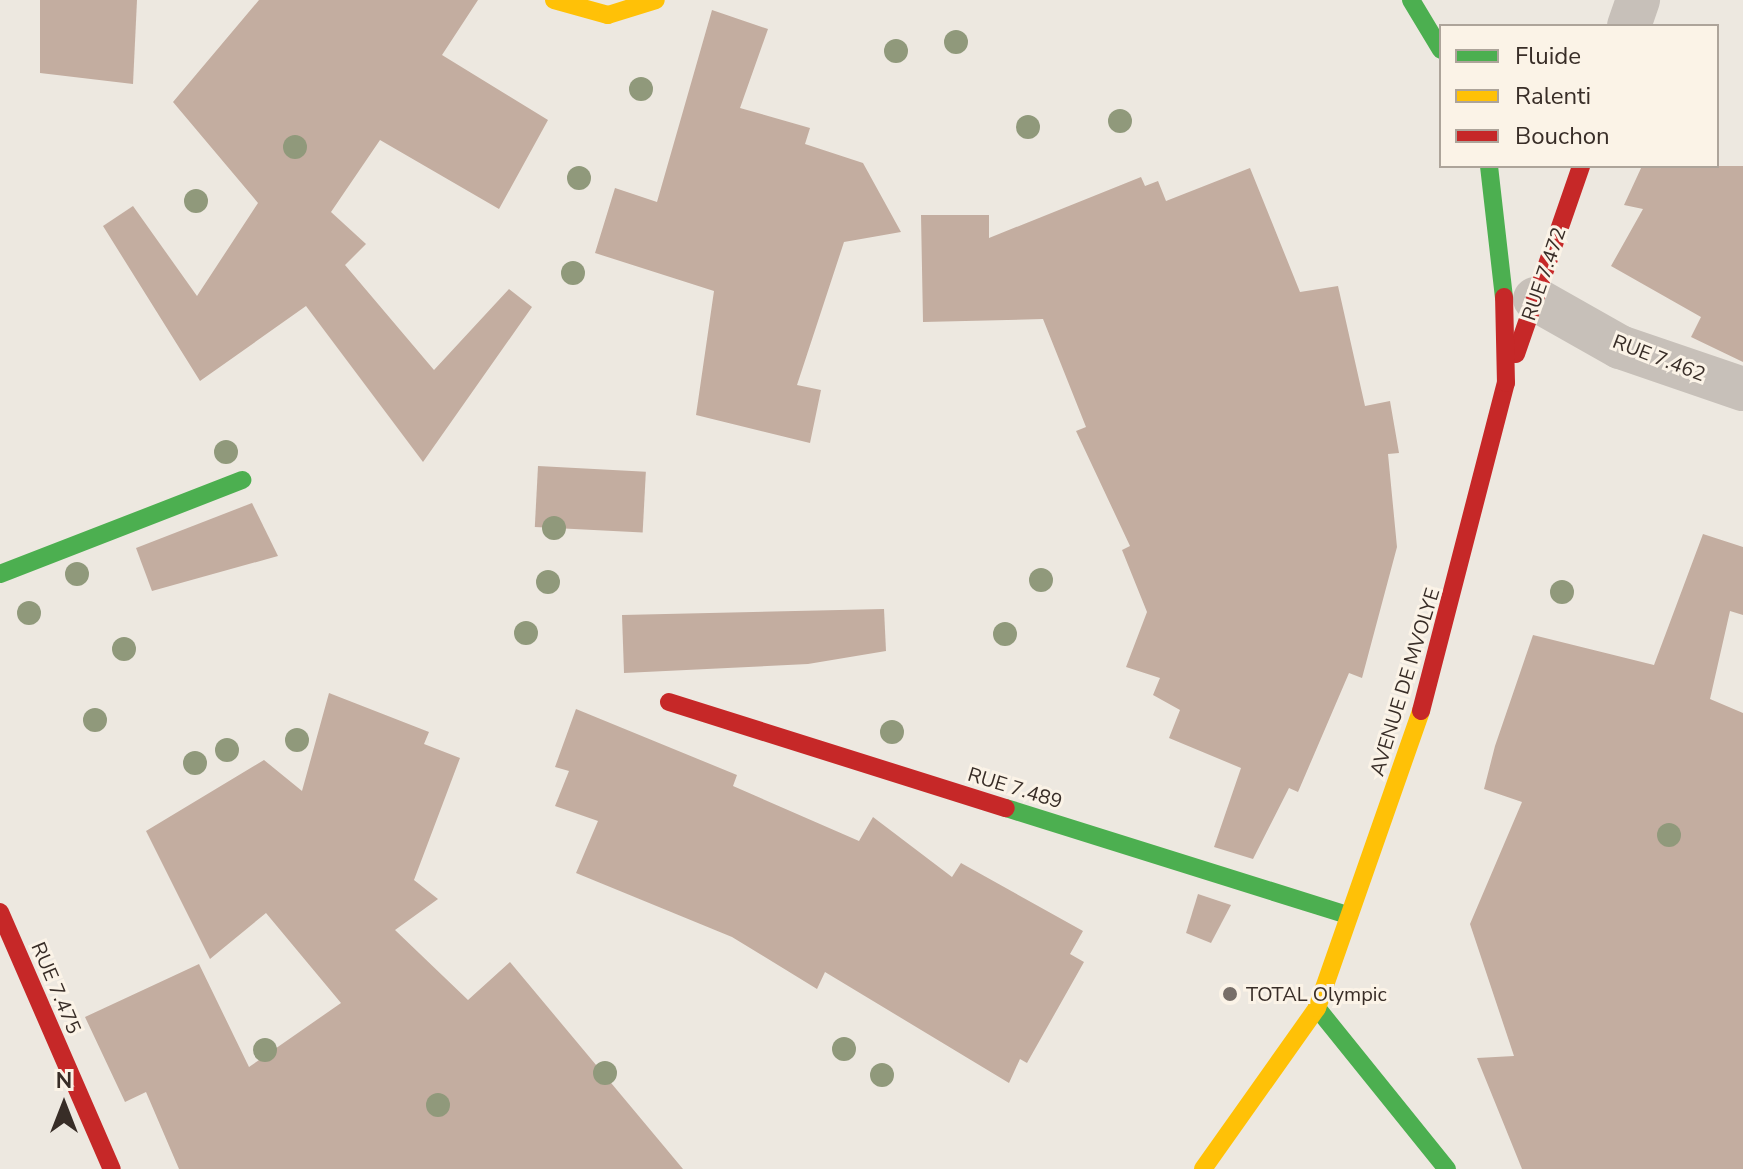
<!DOCTYPE html>
<style>
body{margin:0}
#map{position:relative;width:1743px;height:1169px;overflow:hidden;background:#ede8e0;font-family:"Nunito Sans",sans-serif}
div>[style]{position:absolute}
[style*='--x']{left:calc(var(--x)*1px);top:calc(var(--y)*1px);width:calc(var(--w)*1px);rotate:calc(var(--a)*1deg)}
.building>*{inset:0;background:#c3ada0;transform-origin:0 0}
.street>*{height:44px;margin:-22px;padding:0 22px;transform-origin:22px;border-radius:22px;background:#c7c0b9}
.fast>*{height:18px;margin:-9px;padding:0 9px;transform-origin:9px;border-radius:9px;background:#4caf50}
.slow>*{height:18px;margin:-9px;padding:0 9px;transform-origin:9px;border-radius:9px;background:#ffc107}
.jam>*{height:18px;margin:-9px;padding:0 9px;transform-origin:9px;border-radius:9px;background:#c62828}
.trees>*{width:24px;height:24px;margin:-12px;border-radius:50%;background:#90997b}
.dots>*{width:22px;height:22px;translate:-50% -50%;box-sizing:border-box;border:4px solid #fbf3e7;border-radius:50%}
span{translate:-50% -50%;white-space:nowrap;text-align:center;line-height:1.15;-webkit-text-stroke:6px #fbf3e7;paint-order:stroke}
.street-label{font-size:20px;color:#382d27}
.poi-label{font-size:20px;color:#382d27}
.left{translate:0 -50%;text-align:left}
.legend{position:absolute;left:1439px;top:24px;width:280px;height:144px;box-sizing:border-box;background:#fbf3e7;border:2px solid #ada49a;margin:0;padding:10px 14px;list-style:none;font-size:24px;color:#382d27}
.legend li{display:flex;align-items:center;gap:16px;height:40px}
.legend b{width:40px;border:2px solid #ada49a}
.north{position:absolute;left:24px;top:1065px;width:80px;height:80px;-webkit-text-stroke:6px #fbf3e7;paint-order:stroke;rotate:0deg;font-size:22px;font-weight:700;line-height:32px;text-align:center;color:#382d27}
.north::after{content:'';display:block;margin:auto;width:28px;height:36px;background:#382d27;clip-path:polygon(50% 0,100% 100%,50% 72%,0 100%)}
</style>
<div id="map">
<div class="building">
<i style="clip-path:polygon(40px 0,137px 0,133px 84px,40px 73px)"></i>
<i style="clip-path:polygon(259px 0,478px 0,442px 55px,548px 120px,499px 209px,380px 140px,331px 212px,366px 244px,345px 265px,434px 370px,509px 289px,532px 307px,423px 462px,306px 306px,200px 381px,103px 226px,133px 206px,197px 296px,258px 203px,173px 102px)"></i>
<i style="clip-path:polygon(712px 10px,768px 29px,740px 108px,810px 128px,805px 144px,863px 163px,901px 232px,844px 242px,797px 385px,821px 390px,810px 443px,696px 415px,714px 291px,595px 253px,615px 188px,657px 202px)"></i>
<i style="clip-path:polygon(1642px 166px,1743px 166px,1743px 362px,1691px 337px,1701px 317px,1611px 266px,1643px 209px,1624px 205px)"></i>
<i style="clip-path:polygon(1250px 168px,1300px 292px,1338px 286px,1365px 406px,1390px 401px,1399px 453px,1388px 454px,1397px 547px,1362px 678px,1349px 673px,1298px 792px,1289px 788px,1253px 859px,1214px 847px,1241px 768px,1169px 738px,1180px 710px,1153px 695px,1160px 678px,1126px 667px,1147px 612px,1122px 550px,1130px 546px,1076px 431px,1086px 427px,1043px 319px,923px 322px,921px 215px,989px 215px,989px 238px,1141px 177px,1145px 186px,1158px 181px,1166px 201px)"></i>
<i style="left:538px;top:466px;width:108px;height:61px;rotate:3deg"></i>
<i style="clip-path:polygon(252px 503px,278px 556px,152px 591px,136px 548px)"></i>
<i style="clip-path:polygon(1703px 534px,1743px 547px,1743px 615px,1730px 611px,1710px 699px,1743px 713px,1743px 1169px,1522px 1169px,1477px 1058px,1514px 1056px,1470px 924px,1522px 802px,1484px 789px,1495px 746px,1533px 635px,1654px 665px)"></i>
<i style="clip-path:polygon(884px 609px,886px 651px,808px 664px,624px 673px,622px 615px)"></i>
<i style="clip-path:polygon(329px 693px,429px 732px,424px 744px,460px 758px,414px 880px,438px 899px,395px 930px,468px 1000px,510px 962px,683px 1169px,179px 1169px,146px 1092px,125px 1102px,85px 1017px,199px 964px,249px 1067px,341px 1003px,266px 913px,210px 959px,146px 831px,264px 760px,302px 791px)"></i>
<i style="clip-path:polygon(576px 709px,737px 775px,733px 786px,859px 841px,873px 817px,952px 877px,961px 863px,1083px 931px,1070px 954px,1084px 962px,1027px 1063px,1020px 1059px,1009px 1083px,825px 972px,817px 989px,732px 937px,576px 873px,598px 821px,555px 806px,569px 771px,555px 767px)"></i>
<i style="clip-path:polygon(1198px 894px,1231px 905px,1211px 943px,1186px 933px)"></i>
</div>
<div class="street">
<i style="--x:1629;--y:26;--w:28;--a:-71"></i>
<i style="--x:1535;--y:299;--w:98;--a:29.5"></i>
<i style="--x:1620;--y:347;--w:130;--a:18.9"></i>
</div>
<div class="fast">
<i style="--x:1411;--y:0;--w:58;--a:59"></i>
<i style="--x:1489;--y:166;--w:132;--a:83.5"></i>
<i style="--x:0;--y:574;--w:260;--a:-21.2"></i>
<i style="--x:1006;--y:808;--w:357;--a:17.4"></i>
<i style="--x:1317;--y:1008;--w:207;--a:51.1"></i>
</div>
<div class="slow">
<i style="--x:554;--y:0;--w:56;--a:15.5"></i>
<i style="--x:608;--y:15;--w:50;--a:-17.4"></i>
<i style="--x:1203;--y:1169;--w:197;--a:-54.7"></i>
<i style="--x:1317;--y:1008;--w:315;--a:-70.7"></i>
</div>
<div class="jam">
<i style="--x:1516;--y:354;--w:199;--a:-70.9"></i>
<i style="--x:669;--y:702;--w:353;--a:17.5"></i>
<i style="--x:1421;--y:711;--w:339;--a:-75.5"></i>
<i style="--x:1506;--y:383;--w:86;--a:-91.3"></i>
<i style="--x:0;--y:912;--w:280;--a:66.5"></i>
</div>
<div class="trees">
<i style="left:956px;top:42px"></i>
<i style="left:896px;top:51px"></i>
<i style="left:641px;top:89px"></i>
<i style="left:1120px;top:121px"></i>
<i style="left:1028px;top:127px"></i>
<i style="left:295px;top:147px"></i>
<i style="left:579px;top:178px"></i>
<i style="left:196px;top:201px"></i>
<i style="left:573px;top:273px"></i>
<i style="left:226px;top:452px"></i>
<i style="left:554px;top:528px"></i>
<i style="left:77px;top:574px"></i>
<i style="left:1041px;top:580px"></i>
<i style="left:548px;top:582px"></i>
<i style="left:1562px;top:592px"></i>
<i style="left:29px;top:613px"></i>
<i style="left:526px;top:633px"></i>
<i style="left:1005px;top:634px"></i>
<i style="left:124px;top:649px"></i>
<i style="left:95px;top:720px"></i>
<i style="left:892px;top:732px"></i>
<i style="left:297px;top:740px"></i>
<i style="left:227px;top:750px"></i>
<i style="left:195px;top:763px"></i>
<i style="left:1669px;top:835px"></i>
<i style="left:844px;top:1049px"></i>
<i style="left:265px;top:1050px"></i>
<i style="left:605px;top:1073px"></i>
<i style="left:882px;top:1075px"></i>
<i style="left:438px;top:1105px"></i>
</div>
<div class="dots">
<i style="left:1230px;top:994px;background:#776e68"></i>
</div>
<div class="street-label">
<span style="left:1544px;top:274px;rotate:-71deg">RUE 7.472</span>
<span style="left:1659px;top:358px;rotate:21deg">RUE 7.462</span>
<span style="left:1405px;top:682px;rotate:-73deg">AVENUE DE MVOLYE</span>
<span style="left:1015px;top:788px;rotate:17deg">RUE 7.489</span>
<span style="left:56px;top:988px;rotate:67deg">RUE 7.475</span>
</div>
<div class="poi-label">
<span class="left" style="left:1246px;top:994px">TOTAL Olympic</span>
</div>
<ul class="legend">
<li><b style="height:10px;background:#4caf50"></b>Fluide</li>
<li><b style="height:10px;background:#ffc107"></b>Ralenti</li>
<li><b style="height:10px;background:#c62828"></b>Bouchon</li>
</ul>
<div class="north">N</div>
</div>
